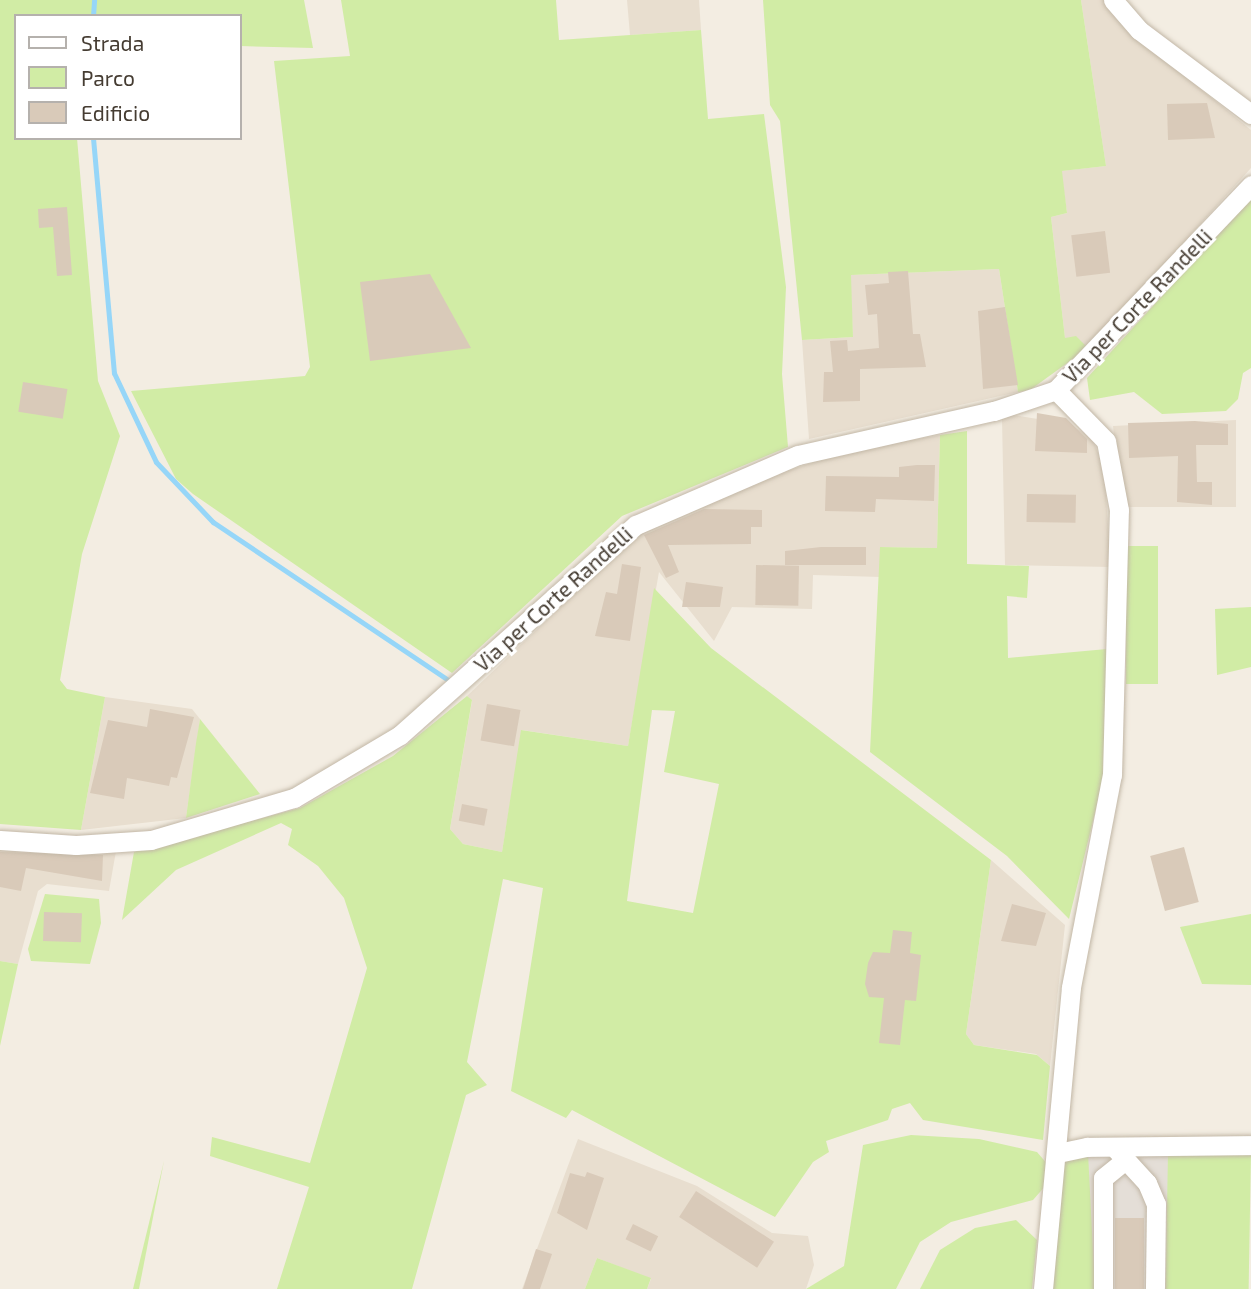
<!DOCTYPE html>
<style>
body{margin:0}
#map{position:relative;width:1251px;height:1289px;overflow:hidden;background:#f3ede2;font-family:"Exo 2",sans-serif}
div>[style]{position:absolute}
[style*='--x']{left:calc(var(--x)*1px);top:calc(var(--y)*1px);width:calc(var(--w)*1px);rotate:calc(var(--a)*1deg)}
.residential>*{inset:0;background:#e8decf}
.industrial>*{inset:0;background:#e4ded7;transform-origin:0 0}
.green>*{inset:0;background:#d1eca5;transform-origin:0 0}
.stream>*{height:5px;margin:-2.5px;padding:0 2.5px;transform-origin:2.5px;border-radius:2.5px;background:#96d6f8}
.building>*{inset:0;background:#d9cab9;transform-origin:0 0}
.roads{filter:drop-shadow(0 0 2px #c2b7a6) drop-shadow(0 0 2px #c2b7a6)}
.minor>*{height:19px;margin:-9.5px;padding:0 9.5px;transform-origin:9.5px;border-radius:9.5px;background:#fff}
span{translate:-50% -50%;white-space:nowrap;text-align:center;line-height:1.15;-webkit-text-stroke:6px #fff;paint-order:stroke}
.street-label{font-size:21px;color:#453c32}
.legend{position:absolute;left:14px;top:14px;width:228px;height:126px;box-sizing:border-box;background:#fff;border:2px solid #b5b1ad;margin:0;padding:9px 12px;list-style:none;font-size:21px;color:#453c32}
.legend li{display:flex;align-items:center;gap:14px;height:35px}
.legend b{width:35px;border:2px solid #b5b1ad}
</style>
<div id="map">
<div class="residential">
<i style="clip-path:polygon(627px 0,699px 0,701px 30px,630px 35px)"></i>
<i style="clip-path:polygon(1081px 0,1104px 0,1123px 26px,1251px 130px,1251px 168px,1088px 348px,1065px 338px,1051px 217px,1067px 213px,1061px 171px,1106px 166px)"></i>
<i style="clip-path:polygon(999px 269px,1018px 392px,809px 439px,802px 340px,853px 337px,850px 275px)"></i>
<i style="clip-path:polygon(1013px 415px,1069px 424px,1092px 438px,1104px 468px,1111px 567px,1005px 565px,1002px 419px)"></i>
<i style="clip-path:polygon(1236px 420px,1236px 507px,1123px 507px,1113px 426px)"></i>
<i style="clip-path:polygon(940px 435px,937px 548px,880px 547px,881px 577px,813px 575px,812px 609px,732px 607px,714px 641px,659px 572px,628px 746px,522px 730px,502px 852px,463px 844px,450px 829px,472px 701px,467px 696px,632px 539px,681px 508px,765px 478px,848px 451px)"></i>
<i style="clip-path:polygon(105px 697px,192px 709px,200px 719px,186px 818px,81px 830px)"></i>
<i style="clip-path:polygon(0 847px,116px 851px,109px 891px,47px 884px,38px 891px,18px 964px,0 961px)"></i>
<i style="clip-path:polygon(991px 860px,1065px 925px,1050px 1066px,1036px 1054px,974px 1045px,966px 1034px)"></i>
<i style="clip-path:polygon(578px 1139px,697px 1186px,772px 1233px,808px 1236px,814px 1265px,806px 1289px,647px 1289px,651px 1279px,597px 1258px,585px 1289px,522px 1289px)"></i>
</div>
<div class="industrial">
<i style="left:1168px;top:1152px;width:137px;height:80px;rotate:90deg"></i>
</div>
<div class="green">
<i style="clip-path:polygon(0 0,304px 0,313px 48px,240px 46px,240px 16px,16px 16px,16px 138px,77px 138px,98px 381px,120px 436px,82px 554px,60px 680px,67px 689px,105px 697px,81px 830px,0 824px)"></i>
<i style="clip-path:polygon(341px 0,556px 0,559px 40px,701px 30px,708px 119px,764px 114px,786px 287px,782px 374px,788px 447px,622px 516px,452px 673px,193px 494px,176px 479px,131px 391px,305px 376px,310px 367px,274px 61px,350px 56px)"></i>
<i style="clip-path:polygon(763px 0,1081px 0,1106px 166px,1062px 171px,1067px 213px,1051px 217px,1065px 338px,1076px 336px,1088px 348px,1030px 390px,1018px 392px,999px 269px,851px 275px,853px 337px,802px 340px,780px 121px,770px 105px)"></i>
<i style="clip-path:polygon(1251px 199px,1251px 368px,1243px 373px,1238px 399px,1226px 411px,1162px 414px,1134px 392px,1090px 400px,1087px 378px)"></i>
<i style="clip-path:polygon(967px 431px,967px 564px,1029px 566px,1027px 598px,1007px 596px,1008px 658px,1107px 649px,1103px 780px,1069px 919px,1007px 856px,870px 752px,880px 547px,937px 548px,940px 435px)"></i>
<i style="left:1158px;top:546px;width:138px;height:32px;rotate:90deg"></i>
<i style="clip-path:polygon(evenodd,654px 588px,711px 648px,991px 860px,966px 1034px,974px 1045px,1037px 1055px,1050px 1066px,1043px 1140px,923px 1120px,910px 1103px,892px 1109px,888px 1120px,826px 1141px,829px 1152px,813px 1162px,775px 1217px,572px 1110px,566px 1118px,511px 1091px,543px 888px,503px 879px,467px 1062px,487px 1085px,466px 1095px,412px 1289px,277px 1289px,309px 1187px,210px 1156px,212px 1137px,310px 1163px,367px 968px,344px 898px,318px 866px,288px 845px,292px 829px,281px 823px,176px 870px,122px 920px,134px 852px,300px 808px,393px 756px,467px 696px,472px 700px,450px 829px,463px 844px,502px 852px,521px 730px,628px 746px,654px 588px,652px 710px,675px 711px,664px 772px,719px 784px,693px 913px,627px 901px,652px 710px)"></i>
<i style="clip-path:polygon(1251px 607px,1251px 667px,1217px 675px,1215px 609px)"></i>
<i style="clip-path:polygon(200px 719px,260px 794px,186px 818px,196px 743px)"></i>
<i style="clip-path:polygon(45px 894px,99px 899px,101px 923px,90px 964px,31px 961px,28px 949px)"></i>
<i style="clip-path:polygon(1251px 914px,1251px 985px,1202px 984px,1180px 927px)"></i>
<i style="clip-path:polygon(0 961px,18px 964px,0 1046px)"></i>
<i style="clip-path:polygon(911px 1135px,979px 1139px,1037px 1152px,1049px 1166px,1047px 1184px,1033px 1200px,951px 1222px,920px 1242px,896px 1289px,806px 1289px,844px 1266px,863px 1145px)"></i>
<i style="left:1168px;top:1152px;width:83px;height:137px;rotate:1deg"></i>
<i style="clip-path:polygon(1088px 1153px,1095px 1289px,1049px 1289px,1061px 1162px)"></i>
<i style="clip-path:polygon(164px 1161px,139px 1289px,133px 1289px)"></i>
<i style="clip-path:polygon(1016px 1220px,1037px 1240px,1032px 1289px,920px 1289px,940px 1250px,975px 1228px)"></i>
<i style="clip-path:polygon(597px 1258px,651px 1278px,647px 1289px,585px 1289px)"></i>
</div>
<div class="stream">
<i style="--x:93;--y:16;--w:16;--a:-86"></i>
<i style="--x:93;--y:138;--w:236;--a:84.9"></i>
<i style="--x:114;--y:373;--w:98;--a:64.7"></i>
<i style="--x:156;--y:462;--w:83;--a:46.5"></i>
<i style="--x:213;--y:522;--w:282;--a:33.9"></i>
</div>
<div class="building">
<i style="clip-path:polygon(1207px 103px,1215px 138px,1168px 140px,1167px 104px)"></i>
<i style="clip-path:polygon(67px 207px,72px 275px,57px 276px,53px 227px,39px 228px,38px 209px)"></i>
<i style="left:1105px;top:231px;width:42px;height:34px;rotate:83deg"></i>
<i style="clip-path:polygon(908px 271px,913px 334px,920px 334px,926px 367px,860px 369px,860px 401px,823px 402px,824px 372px,833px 372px,830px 341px,847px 340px,848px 351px,879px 348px,877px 314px,868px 315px,865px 285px,889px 283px,888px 272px)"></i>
<i style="clip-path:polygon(430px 274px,471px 348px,370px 361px,360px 282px)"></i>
<i style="clip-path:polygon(1005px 307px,1018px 385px,983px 389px,978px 311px)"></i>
<i style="left:23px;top:382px;width:45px;height:30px;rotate:9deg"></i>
<i style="clip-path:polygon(1037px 413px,1066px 418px,1087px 439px,1087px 453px,1035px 451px)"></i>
<i style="clip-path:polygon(1195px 421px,1228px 424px,1228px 445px,1196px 445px,1197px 482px,1212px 482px,1212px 505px,1177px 502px,1178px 456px,1129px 458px,1128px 423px)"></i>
<i style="clip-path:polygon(917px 465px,935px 465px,934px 501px,876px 499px,875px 512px,825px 511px,826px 476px,899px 477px,899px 467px)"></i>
<i style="left:1027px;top:494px;width:49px;height:28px;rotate:1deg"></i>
<i style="clip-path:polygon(704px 509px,762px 510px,762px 527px,751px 527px,751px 544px,668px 545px,679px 572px,666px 578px,644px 535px)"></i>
<i style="clip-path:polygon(821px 547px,866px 547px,866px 565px,785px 565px,785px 551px)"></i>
<i style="clip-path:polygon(622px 564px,641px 567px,630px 641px,595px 636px,606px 592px,617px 594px)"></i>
<i style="left:756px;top:565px;width:43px;height:40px;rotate:1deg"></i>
<i style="clip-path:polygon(686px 582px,723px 587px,720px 607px,682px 607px)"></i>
<i style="left:487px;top:704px;width:34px;height:37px;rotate:10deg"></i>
<i style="clip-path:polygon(150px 709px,194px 717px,177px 778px,171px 777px,169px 786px,127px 778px,124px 799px,90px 793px,108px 720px,147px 727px)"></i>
<i style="left:462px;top:804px;width:26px;height:17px;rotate:11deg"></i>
<i style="left:1184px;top:847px;width:57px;height:35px;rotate:75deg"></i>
<i style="clip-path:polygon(0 852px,103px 855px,102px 881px,26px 868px,21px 891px,0 887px)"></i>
<i style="clip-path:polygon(1012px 904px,1046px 913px,1036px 946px,1001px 941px)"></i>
<i style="left:44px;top:912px;width:38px;height:29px;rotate:2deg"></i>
<i style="clip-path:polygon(893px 930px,912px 932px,910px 953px,921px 955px,916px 1001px,905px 1000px,900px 1045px,879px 1043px,884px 998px,869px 997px,865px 984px,868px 963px,873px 952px,890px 953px)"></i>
<i style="clip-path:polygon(587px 1172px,604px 1178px,587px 1230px,557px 1213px,570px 1173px,585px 1177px)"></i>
<i style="left:696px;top:1191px;width:93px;height:31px;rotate:33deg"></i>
<i style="left:1115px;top:1218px;width:29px;height:71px"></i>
<i style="left:633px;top:1224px;width:28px;height:17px;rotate:26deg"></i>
<i style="clip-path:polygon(536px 1249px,552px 1254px,540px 1289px,523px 1289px)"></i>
</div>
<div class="roads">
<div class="minor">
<i style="--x:1113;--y:0;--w:40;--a:49"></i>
<i style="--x:1139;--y:30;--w:140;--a:36.9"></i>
<i style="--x:0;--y:840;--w:76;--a:3.8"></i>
<i style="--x:76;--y:845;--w:75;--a:-3.8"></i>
<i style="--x:151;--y:840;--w:149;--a:-16.4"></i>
<i style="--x:294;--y:798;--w:123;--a:-30.7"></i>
<i style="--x:400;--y:735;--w:316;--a:-41.7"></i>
<i style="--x:636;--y:525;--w:176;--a:-23.4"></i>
<i style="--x:798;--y:455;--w:201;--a:-12.7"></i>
<i style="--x:994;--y:411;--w:65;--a:-18.7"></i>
<i style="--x:1056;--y:390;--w:283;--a:-46.4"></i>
<i style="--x:1114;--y:1147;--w:49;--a:47.5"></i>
<i style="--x:1147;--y:1183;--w:23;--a:67"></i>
<i style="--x:1156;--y:1204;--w:85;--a:90.7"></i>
<i style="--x:1058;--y:1153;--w:30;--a:-12"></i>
<i style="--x:1087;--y:1147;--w:164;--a:-0.7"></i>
<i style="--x:1043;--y:1289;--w:303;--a:-84.7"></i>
<i style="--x:1071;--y:987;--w:216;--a:-79.1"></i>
<i style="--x:1112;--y:775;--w:265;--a:-88.5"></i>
<i style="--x:1119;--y:510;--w:70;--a:-100.7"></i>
<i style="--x:1106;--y:441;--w:71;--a:-134.4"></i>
<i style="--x:1103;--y:1289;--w:111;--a:-90"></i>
<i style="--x:1103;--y:1178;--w:26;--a:-39"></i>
</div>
</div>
<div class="street-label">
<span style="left:1137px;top:306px;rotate:-46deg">Via per Corte Randelli</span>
<span style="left:553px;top:599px;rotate:-42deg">Via per Corte Randelli</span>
</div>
<ul class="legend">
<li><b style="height:9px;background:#fff"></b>Strada</li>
<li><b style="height:19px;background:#d1eca5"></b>Parco</li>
<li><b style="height:19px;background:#d9cab9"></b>Edificio</li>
</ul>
</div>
